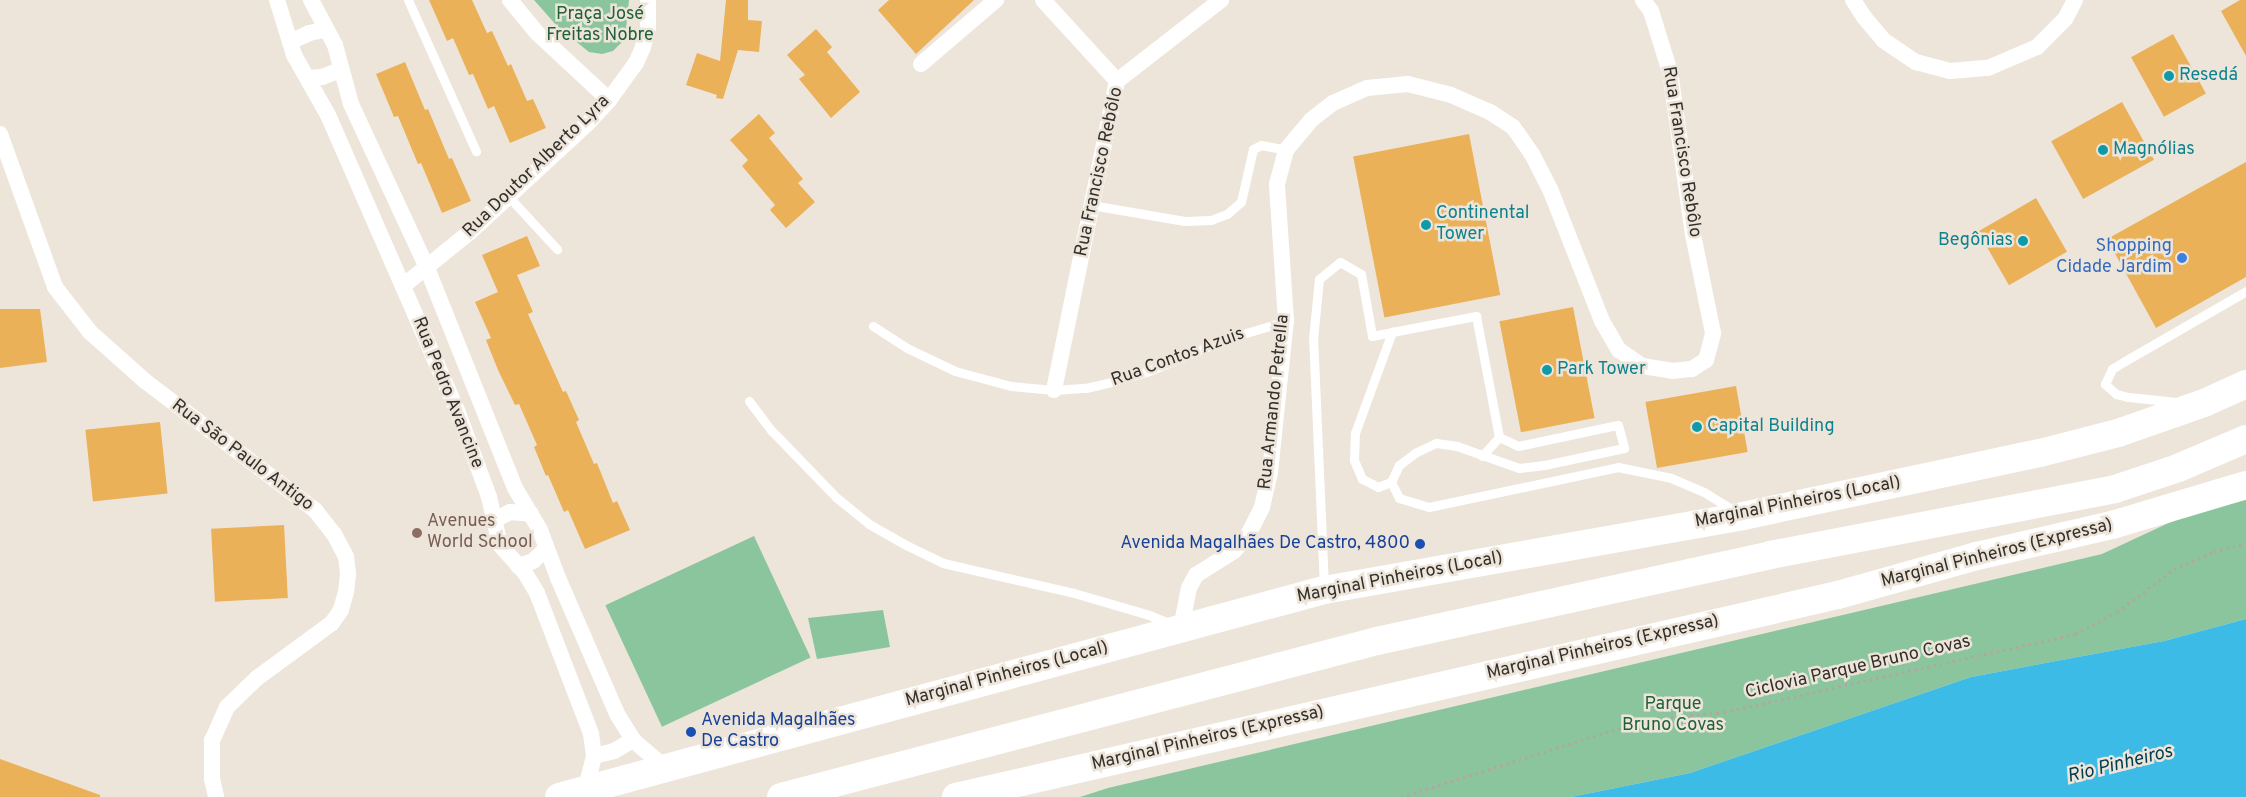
<!DOCTYPE html>
<meta charset="utf-8">
<style>
body{margin:0}
#map{position:relative;width:2246px;height:797px;overflow:hidden;background:#eee5da;font-family:Overpass,sans-serif}
div>[style]{position:absolute}
[style*='--x']{left:calc(var(--x)*1px);top:calc(var(--y)*1px);width:calc(var(--w)*1px);rotate:calc(var(--a)*1deg)}
.green>*{inset:0;background:#8bc59d;transform-origin:0 0}
.water>*{inset:0;background:#3bbbe6}
.building>*{inset:0;background:#eab159;transform-origin:0 0}
.path>*{height:3px;margin-top:-1.5px;transform-origin:0;background:repeating-linear-gradient(90deg,#afa89f 0 2.5px,transparent 0 6.5px)}
.lane>*{height:9px;margin:-4.5px;padding:0 4.5px;transform-origin:4.5px;border-radius:4.5px;background:#fff}
.street>*{height:16px;margin:-8px;padding:0 8px;transform-origin:8px;border-radius:8px;background:#fff}
.highway>*{height:28px;margin:-14px;padding:0 14px;transform-origin:14px;border-radius:14px;background:#fff}
.dots>*{width:14px;height:14px;translate:-50% -50%;box-sizing:border-box;border:2px solid #eee5da;border-radius:50%}
span{translate:-50% -50%;white-space:nowrap;text-align:center;line-height:1.15;-webkit-text-stroke:5px #eee5da;paint-order:stroke}
.park-label{font-size:18px;color:#20613a}
.culture-label{font-size:18px;color:#0d838f}
.left{translate:0 -50%;text-align:left}
.right{translate:-100% -50%;text-align:right}
.street-label{font-size:18px;color:#332f2b}
.shop-label{font-size:18px;color:#366cbe}
.education-label{font-size:18px;color:#785e54}
.transit-label{font-size:18px;color:#164399}
.water-label{font-size:19px;color:#023c4d;font-style:italic}
</style>
<div id="map">
<div class="green">
<i style="clip-path:polygon(534px 0,629px 0,625px 39px,613px 51px,602px 54px,589px 52px,557px 26px)"></i>
<i style="clip-path:polygon(2246px 487px,2246px 619px,2164px 641px,1971px 677px,1690px 773px,1571px 797px,1080px 797px,1108px 788px,2102px 554px)"></i>
<i style="left:754px;top:536px;width:134px;height:164px;rotate:65deg"></i>
<i style="clip-path:polygon(883px 610px,890px 647px,817px 659px,808px 618px)"></i>
</div>
<div class="water">
<i style="clip-path:polygon(2246px 619px,2246px 797px,1571px 797px,1690px 773px,1971px 677px,2164px 641px)"></i>
</div>
<div class="building">
<i style="clip-path:polygon(429px 0,472px 0,487px 33px,492px 31px,508px 66px,511px 64px,527px 101px,533px 99px,546px 128px,510px 143px,494px 106px,488px 109px,473px 74px,469px 75px,453px 38px,447px 41px)"></i>
<i style="clip-path:polygon(726px 0,748px 0,748px 20px,762px 21px,759px 52px,738px 50px,723px 99px,716px 98px,717px 95px,686px 85px,697px 53px,720px 61px)"></i>
<i style="clip-path:polygon(889px 0,974px 0,916px 54px,878px 10px)"></i>
<i style="clip-path:polygon(2240px 0,2246px 0,2246px 56px,2221px 11px)"></i>
<i style="clip-path:polygon(816px 29px,832px 47px,827px 52px,860px 92px,831px 118px,799px 79px,805px 75px,787px 55px)"></i>
<i style="left:2173px;top:34px;width:68px;height:48px;rotate:61deg"></i>
<i style="clip-path:polygon(405px 62px,425px 110px,428px 109px,449px 159px,452px 158px,471px 201px,442px 213px,421px 163px,418px 164px,398px 116px,394px 117px,376px 74px)"></i>
<i style="left:2122px;top:102px;width:66px;height:81px;rotate:61deg"></i>
<i style="clip-path:polygon(759px 114px,775px 133px,769px 138px,803px 179px,798px 183px,815px 202px,786px 228px,770px 210px,775px 205px,742px 166px,748px 160px,730px 140px)"></i>
<i style="left:1469px;top:134px;width:164px;height:118px;rotate:79deg"></i>
<i style="clip-path:polygon(2246px 162px,2246px 277px,2156px 328px,2107px 239px)"></i>
<i style="left:2036px;top:198px;width:62px;height:67px;rotate:60deg"></i>
<i style="clip-path:polygon(527px 236px,540px 266px,517px 275px,533px 312px,528px 314px,563px 392px,566px 391px,579px 420px,576px 422px,594px 464px,597px 463px,613px 503px,617px 501px,630px 530px,585px 549px,568px 510px,564px 512px,548px 475px,546px 476px,534px 447px,537px 445px,519px 404px,515px 405px,498px 370px,486px 340px,491px 338px,475px 302px,498px 292px,482px 255px)"></i>
<i style="left:1573px;top:307px;width:113px;height:75px;rotate:79deg"></i>
<i style="clip-path:polygon(0 309px,40px 309px,47px 362px,0 368px)"></i>
<i style="left:1736px;top:386px;width:67px;height:92px;rotate:80deg"></i>
<i style="left:160px;top:422px;width:72px;height:75px;rotate:84deg"></i>
<i style="left:284px;top:525px;width:73px;height:73px;rotate:87deg"></i>
<i style="clip-path:polygon(0 759px,100px 795px,100px 797px,0 797px)"></i>
</div>
<div class="path">
<i style="--x:1401;--y:797;--w:256;--a:-17.5"></i>
<i style="--x:1645;--y:720;--w:79;--a:-5.8"></i>
<i style="--x:1724;--y:712;--w:360;--a:-12.5"></i>
<i style="--x:2075;--y:634;--w:47;--a:-27.6"></i>
<i style="--x:2117;--y:612;--w:71;--a:-37"></i>
<i style="--x:2174;--y:569;--w:43;--a:-23"></i>
<i style="--x:2214;--y:552;--w:33;--a:-16"></i>
</div>
<div class="lane">
<i style="--x:408;--y:0;--w:166;--a:65.8"></i>
<i style="--x:509;--y:197;--w:71;--a:47.3"></i>
<i style="--x:1091;--y:205;--w:95;--a:9.7"></i>
<i style="--x:1185;--y:221;--w:26;--a:-2"></i>
<i style="--x:1211;--y:220;--w:17;--a:-21"></i>
<i style="--x:1227;--y:214;--w:18;--a:-41"></i>
<i style="--x:1241;--y:202;--w:54;--a:-77.2"></i>
<i style="--x:1253;--y:149;--w:9;--a:-27"></i>
<i style="--x:1261;--y:145;--w:25;--a:11"></i>
<i style="--x:873;--y:326;--w:40;--a:32.9"></i>
<i style="--x:907;--y:348;--w:53;--a:25.6"></i>
<i style="--x:955;--y:371;--w:58;--a:15"></i>
<i style="--x:1011;--y:386;--w:43;--a:5.3"></i>
<i style="--x:1054;--y:390;--w:32;--a:-4"></i>
<i style="--x:1086;--y:388;--w:28;--a:-13"></i>
<i style="--x:1113;--y:382;--w:38;--a:-17"></i>
<i style="--x:1149;--y:371;--w:83;--a:-22.6"></i>
<i style="--x:1226;--y:339;--w:63;--a:-16.7"></i>
<i style="--x:749;--y:401;--w:38;--a:53"></i>
<i style="--x:772;--y:431;--w:93;--a:45.9"></i>
<i style="--x:837;--y:498;--w:41;--a:39.1"></i>
<i style="--x:869;--y:524;--w:43;--a:29.6"></i>
<i style="--x:906;--y:545;--w:41;--a:25.9"></i>
<i style="--x:943;--y:563;--w:134;--a:12.9"></i>
<i style="--x:1074;--y:593;--w:78;--a:16.3"></i>
<i style="--x:1149;--y:615;--w:24;--a:22"></i>
<i style="--x:2176;--y:402;--w:48;--a:-174.1"></i>
<i style="--x:2128;--y:397;--w:12;--a:-166"></i>
<i style="--x:2116;--y:394;--w:15;--a:-138"></i>
<i style="--x:2105;--y:384;--w:17;--a:-65"></i>
<i style="--x:2112;--y:369;--w:15;--a:-32"></i>
<i style="--x:2125;--y:361;--w:140;--a:-30"></i>
<i style="--x:1499;--y:437;--w:21;--a:25"></i>
<i style="--x:1518;--y:446;--w:102;--a:-11.9"></i>
<i style="--x:1618;--y:425;--w:24;--a:75"></i>
<i style="--x:1624;--y:448;--w:82;--a:168"></i>
<i style="--x:1544;--y:465;--w:25;--a:173"></i>
<i style="--x:1519;--y:468;--w:66;--a:-160.5"></i>
<i style="--x:1457;--y:446;--w:21;--a:-172"></i>
<i style="--x:1436;--y:443;--w:23;--a:155"></i>
<i style="--x:1415;--y:453;--w:20;--a:143"></i>
<i style="--x:1399;--y:465;--w:19;--a:115"></i>
<i style="--x:1391;--y:482;--w:18;--a:63"></i>
<i style="--x:1399;--y:498;--w:31;--a:17"></i>
<i style="--x:1429;--y:507;--w:193;--a:-11.9"></i>
<i style="--x:1618;--y:467;--w:54;--a:11.7"></i>
<i style="--x:1671;--y:478;--w:36;--a:23"></i>
<i style="--x:1704;--y:492;--w:36;--a:32"></i>
<i style="--x:1482;--y:456;--w:25;--a:-48"></i>
<i style="--x:1391;--y:482;--w:14;--a:159"></i>
<i style="--x:1378;--y:487;--w:18;--a:-153"></i>
<i style="--x:1362;--y:479;--w:21;--a:-113"></i>
<i style="--x:1354;--y:460;--w:27;--a:-88"></i>
<i style="--x:1355;--y:433;--w:108;--a:-69.9"></i>
<i style="--x:1392;--y:332;--w:86;--a:-10.8"></i>
<i style="--x:1476;--y:316;--w:123;--a:79.2"></i>
<i style="--x:1324;--y:587;--w:248;--a:-92.5"></i>
<i style="--x:1313;--y:339;--w:60;--a:-84.3"></i>
<i style="--x:1319;--y:279;--w:27;--a:-39"></i>
<i style="--x:1340;--y:262;--w:24;--a:30"></i>
<i style="--x:1361;--y:274;--w:63;--a:79.9"></i>
<i style="--x:1372;--y:336;--w:20;--a:-11"></i>
</div>
<div class="street">
<i style="--x:277;--y:0;--w:58;--a:72.8"></i>
<i style="--x:294;--y:55;--w:69;--a:60.5"></i>
<i style="--x:328;--y:115;--w:325;--a:66.4"></i>
<i style="--x:458;--y:413;--w:90;--a:69.7"></i>
<i style="--x:489;--y:497;--w:49;--a:77.1"></i>
<i style="--x:500;--y:545;--w:38;--a:48"></i>
<i style="--x:525;--y:573;--w:23;--a:59"></i>
<i style="--x:537;--y:593;--w:151;--a:69"></i>
<i style="--x:591;--y:734;--w:22;--a:82"></i>
<i style="--x:594;--y:756;--w:34;--a:104"></i>
<i style="--x:311;--y:0;--w:51;--a:61.9"></i>
<i style="--x:335;--y:45;--w:61;--a:74.8"></i>
<i style="--x:351;--y:104;--w:181;--a:65.1"></i>
<i style="--x:427;--y:268;--w:237;--a:68.2"></i>
<i style="--x:515;--y:488;--w:49;--a:59.2"></i>
<i style="--x:540;--y:530;--w:51;--a:69.4"></i>
<i style="--x:558;--y:578;--w:148;--a:66.5"></i>
<i style="--x:617;--y:714;--w:31;--a:58"></i>
<i style="--x:633;--y:740;--w:45;--a:40.5"></i>
<i style="--x:510;--y:0;--w:43;--a:50.7"></i>
<i style="--x:537;--y:33;--w:98;--a:42.9"></i>
<i style="--x:1043;--y:0;--w:110;--a:47.6"></i>
<i style="--x:1853;--y:0;--w:20;--a:57"></i>
<i style="--x:1864;--y:17;--w:30;--a:50"></i>
<i style="--x:1883;--y:40;--w:40;--a:34"></i>
<i style="--x:1916;--y:62;--w:35;--a:15"></i>
<i style="--x:1950;--y:71;--w:38;--a:-5"></i>
<i style="--x:1988;--y:68;--w:53;--a:-23.2"></i>
<i style="--x:2037;--y:47;--w:40;--a:-45"></i>
<i style="--x:2065;--y:19;--w:21;--a:-62"></i>
<i style="--x:290;--y:42;--w:21;--a:-25"></i>
<i style="--x:309;--y:33;--w:16;--a:-11"></i>
<i style="--x:921;--y:64;--w:99;--a:-40.5"></i>
<i style="--x:308;--y:78;--w:14;--a:-4"></i>
<i style="--x:322;--y:77;--w:19;--a:-21"></i>
<i style="--x:0;--y:134;--w:163;--a:70.2"></i>
<i style="--x:55;--y:287;--w:57;--a:52.1"></i>
<i style="--x:90;--y:332;--w:74;--a:41.7"></i>
<i style="--x:145;--y:381;--w:213;--a:37.2"></i>
<i style="--x:315;--y:510;--w:31;--a:52"></i>
<i style="--x:334;--y:534;--w:26;--a:62"></i>
<i style="--x:346;--y:557;--w:17;--a:83"></i>
<i style="--x:348;--y:574;--w:18;--a:96"></i>
<i style="--x:346;--y:592;--w:19;--a:106"></i>
<i style="--x:341;--y:610;--w:16;--a:125"></i>
<i style="--x:332;--y:623;--w:93;--a:143.7"></i>
<i style="--x:257;--y:678;--w:42;--a:136"></i>
<i style="--x:227;--y:707;--w:36;--a:114"></i>
<i style="--x:212;--y:740;--w:39;--a:90"></i>
<i style="--x:212;--y:779;--w:18;--a:77"></i>
<i style="--x:403;--y:286;--w:86;--a:-38.9"></i>
<i style="--x:470;--y:232;--w:159;--a:-42.7"></i>
<i style="--x:587;--y:124;--w:33;--a:-47"></i>
<i style="--x:609;--y:100;--w:46;--a:-53.9"></i>
<i style="--x:636;--y:63;--w:17;--a:-66"></i>
<i style="--x:643;--y:47;--w:21;--a:-76"></i>
<i style="--x:648;--y:27;--w:27;--a:-90"></i>
<i style="--x:1054;--y:390;--w:315;--a:-78.5"></i>
<i style="--x:1117;--y:81;--w:132;--a:-37.9"></i>
<i style="--x:495;--y:520;--w:17;--a:-28"></i>
<i style="--x:510;--y:512;--w:21;--a:5"></i>
<i style="--x:518;--y:566;--w:16;--a:-18"></i>
<i style="--x:533;--y:561;--w:18;--a:-43"></i>
<i style="--x:1181;--y:628;--w:41;--a:-78.7"></i>
<i style="--x:1189;--y:588;--w:15;--a:-62"></i>
<i style="--x:1196;--y:575;--w:45;--a:-32.3"></i>
<i style="--x:1234;--y:551;--w:21;--a:-49"></i>
<i style="--x:1248;--y:535;--w:31;--a:-63"></i>
<i style="--x:1262;--y:507;--w:36;--a:-77"></i>
<i style="--x:1270;--y:472;--w:152;--a:-84"></i>
<i style="--x:1286;--y:321;--w:137;--a:-93.8"></i>
<i style="--x:1277;--y:184;--w:35;--a:-75"></i>
<i style="--x:1286;--y:150;--w:39;--a:-50"></i>
<i style="--x:1311;--y:120;--w:28;--a:-38"></i>
<i style="--x:1333;--y:103;--w:37;--a:-24"></i>
<i style="--x:1367;--y:88;--w:41;--a:-5.6"></i>
<i style="--x:1408;--y:84;--w:44;--a:14.3"></i>
<i style="--x:1451;--y:95;--w:43;--a:23.6"></i>
<i style="--x:1490;--y:112;--w:27;--a:33"></i>
<i style="--x:1513;--y:127;--w:33;--a:55"></i>
<i style="--x:1532;--y:154;--w:39;--a:63"></i>
<i style="--x:1550;--y:189;--w:142;--a:68.5"></i>
<i style="--x:1602;--y:321;--w:34;--a:60"></i>
<i style="--x:1619;--y:350;--w:28;--a:35"></i>
<i style="--x:1642;--y:366;--w:30;--a:9"></i>
<i style="--x:1672;--y:371;--w:20;--a:-6"></i>
<i style="--x:1692;--y:369;--w:17;--a:-33"></i>
<i style="--x:1706;--y:360;--w:28;--a:-75"></i>
<i style="--x:1713;--y:333;--w:100;--a:-101.5"></i>
<i style="--x:1693;--y:235;--w:165;--a:-98"></i>
<i style="--x:1670;--y:72;--w:64;--a:-107.3"></i>
<i style="--x:1651;--y:11;--w:14;--a:-126"></i>
<i style="--x:594;--y:756;--w:21;--a:-14"></i>
<i style="--x:614;--y:751;--w:22;--a:-30"></i>
</div>
<div class="highway">
<i style="--x:559;--y:797;--w:793;--a:-15.14"></i>
<i style="--x:1324;--y:590;--w:425;--a:-10"></i>
<i style="--x:1743;--y:516;--w:304;--a:-12"></i>
<i style="--x:2040;--y:453;--w:81;--a:-14.4"></i>
<i style="--x:2118;--y:433;--w:91;--a:-19.2"></i>
<i style="--x:2204;--y:403;--w:46;--a:-24.3"></i>
<i style="--x:781;--y:797;--w:616;--a:-14.67"></i>
<i style="--x:1377;--y:641;--w:402;--a:-12.3"></i>
<i style="--x:1770;--y:555;--w:351;--a:-10.8"></i>
<i style="--x:2115;--y:489;--w:66;--a:-18.4"></i>
<i style="--x:2178;--y:468;--w:74;--a:-23.1"></i>
<i style="--x:956;--y:797;--w:905;--a:-12.9"></i>
<i style="--x:1838;--y:595;--w:144;--a:-15.7"></i>
<i style="--x:1977;--y:556;--w:139;--a:-12.9"></i>
<i style="--x:2112;--y:525;--w:140;--a:-16.6"></i>
</div>
<div class="dots">
<i style="left:2169px;top:76px;background:#0f9aa8"></i>
<i style="left:2103px;top:150px;background:#0f9aa8"></i>
<i style="left:1426px;top:225px;background:#0f9aa8"></i>
<i style="left:2023px;top:241px;background:#0f9aa8"></i>
<i style="left:2182px;top:258px;background:#3f7fe0"></i>
<i style="left:1547px;top:370px;background:#0f9aa8"></i>
<i style="left:1697px;top:427px;background:#0f9aa8"></i>
<i style="left:417px;top:533px;background:#8d6e63"></i>
<i style="left:1420px;top:544px;background:#1a4fb4"></i>
<i style="left:691px;top:732px;background:#1a4fb4"></i>
</div>
<div class="park-label">
<span style="left:600px;top:26px">Praça José<br>Freitas Nobre</span>
<span style="left:1673px;top:716px">Parque<br>Bruno Covas</span>
</div>
<div class="culture-label">
<span class="left" style="left:2179px;top:76px">Resedá</span>
<span class="left" style="left:2113px;top:150px">Magnólias</span>
<span class="left" style="left:1436px;top:225px">Continental<br>Tower</span>
<span class="right" style="left:2013px;top:241px">Begônias</span>
<span class="left" style="left:1557px;top:370px">Park Tower</span>
<span class="left" style="left:1707px;top:427px">Capital Building</span>
</div>
<div class="street-label">
<span style="left:1681px;top:152px;rotate:81deg">Rua Francisco Rebôlo</span>
<span style="left:537px;top:167px;rotate:-44deg">Rua Doutor Alberto Lyra</span>
<span style="left:1100px;top:172px;rotate:-78deg">Rua Francisco Rebôlo</span>
<span style="left:1178px;top:358px;rotate:-20deg">Rua Contos Azuis</span>
<span style="left:447px;top:393px;rotate:68deg">Rua Pedro Avancine</span>
<span style="left:1275px;top:402px;rotate:-84deg">Rua Armando Petrella</span>
<span style="left:242px;top:456px;rotate:37deg">Rua São Paulo Antigo</span>
<span style="left:1798px;top:503px;rotate:-11deg">Marginal Pinheiros (Local)</span>
<span style="left:1997px;top:554px;rotate:-14deg">Marginal Pinheiros (Expressa)</span>
<span style="left:1400px;top:578px;rotate:-11deg">Marginal Pinheiros (Local)</span>
<span style="left:1603px;top:648px;rotate:-13deg">Marginal Pinheiros (Expressa)</span>
<span style="left:1858px;top:668px;rotate:-13deg">Ciclovia Parque Bruno Covas</span>
<span style="left:1007px;top:675px;rotate:-15deg">Marginal Pinheiros (Local)</span>
<span style="left:1208px;top:739px;rotate:-13deg">Marginal Pinheiros (Expressa)</span>
</div>
<div class="shop-label">
<span class="right" style="left:2172px;top:258px">Shopping<br>Cidade Jardim</span>
</div>
<div class="education-label">
<span class="left" style="left:427px;top:533px">Avenues<br>World School</span>
</div>
<div class="transit-label">
<span class="right" style="left:1410px;top:544px">Avenida Magalhães De Castro, 4800</span>
<span class="left" style="left:701px;top:732px">Avenida Magalhães<br>De Castro</span>
</div>
<div class="water-label">
<span style="left:2120px;top:765px;rotate:-14deg">Rio Pinheiros</span>
</div>
</div>
